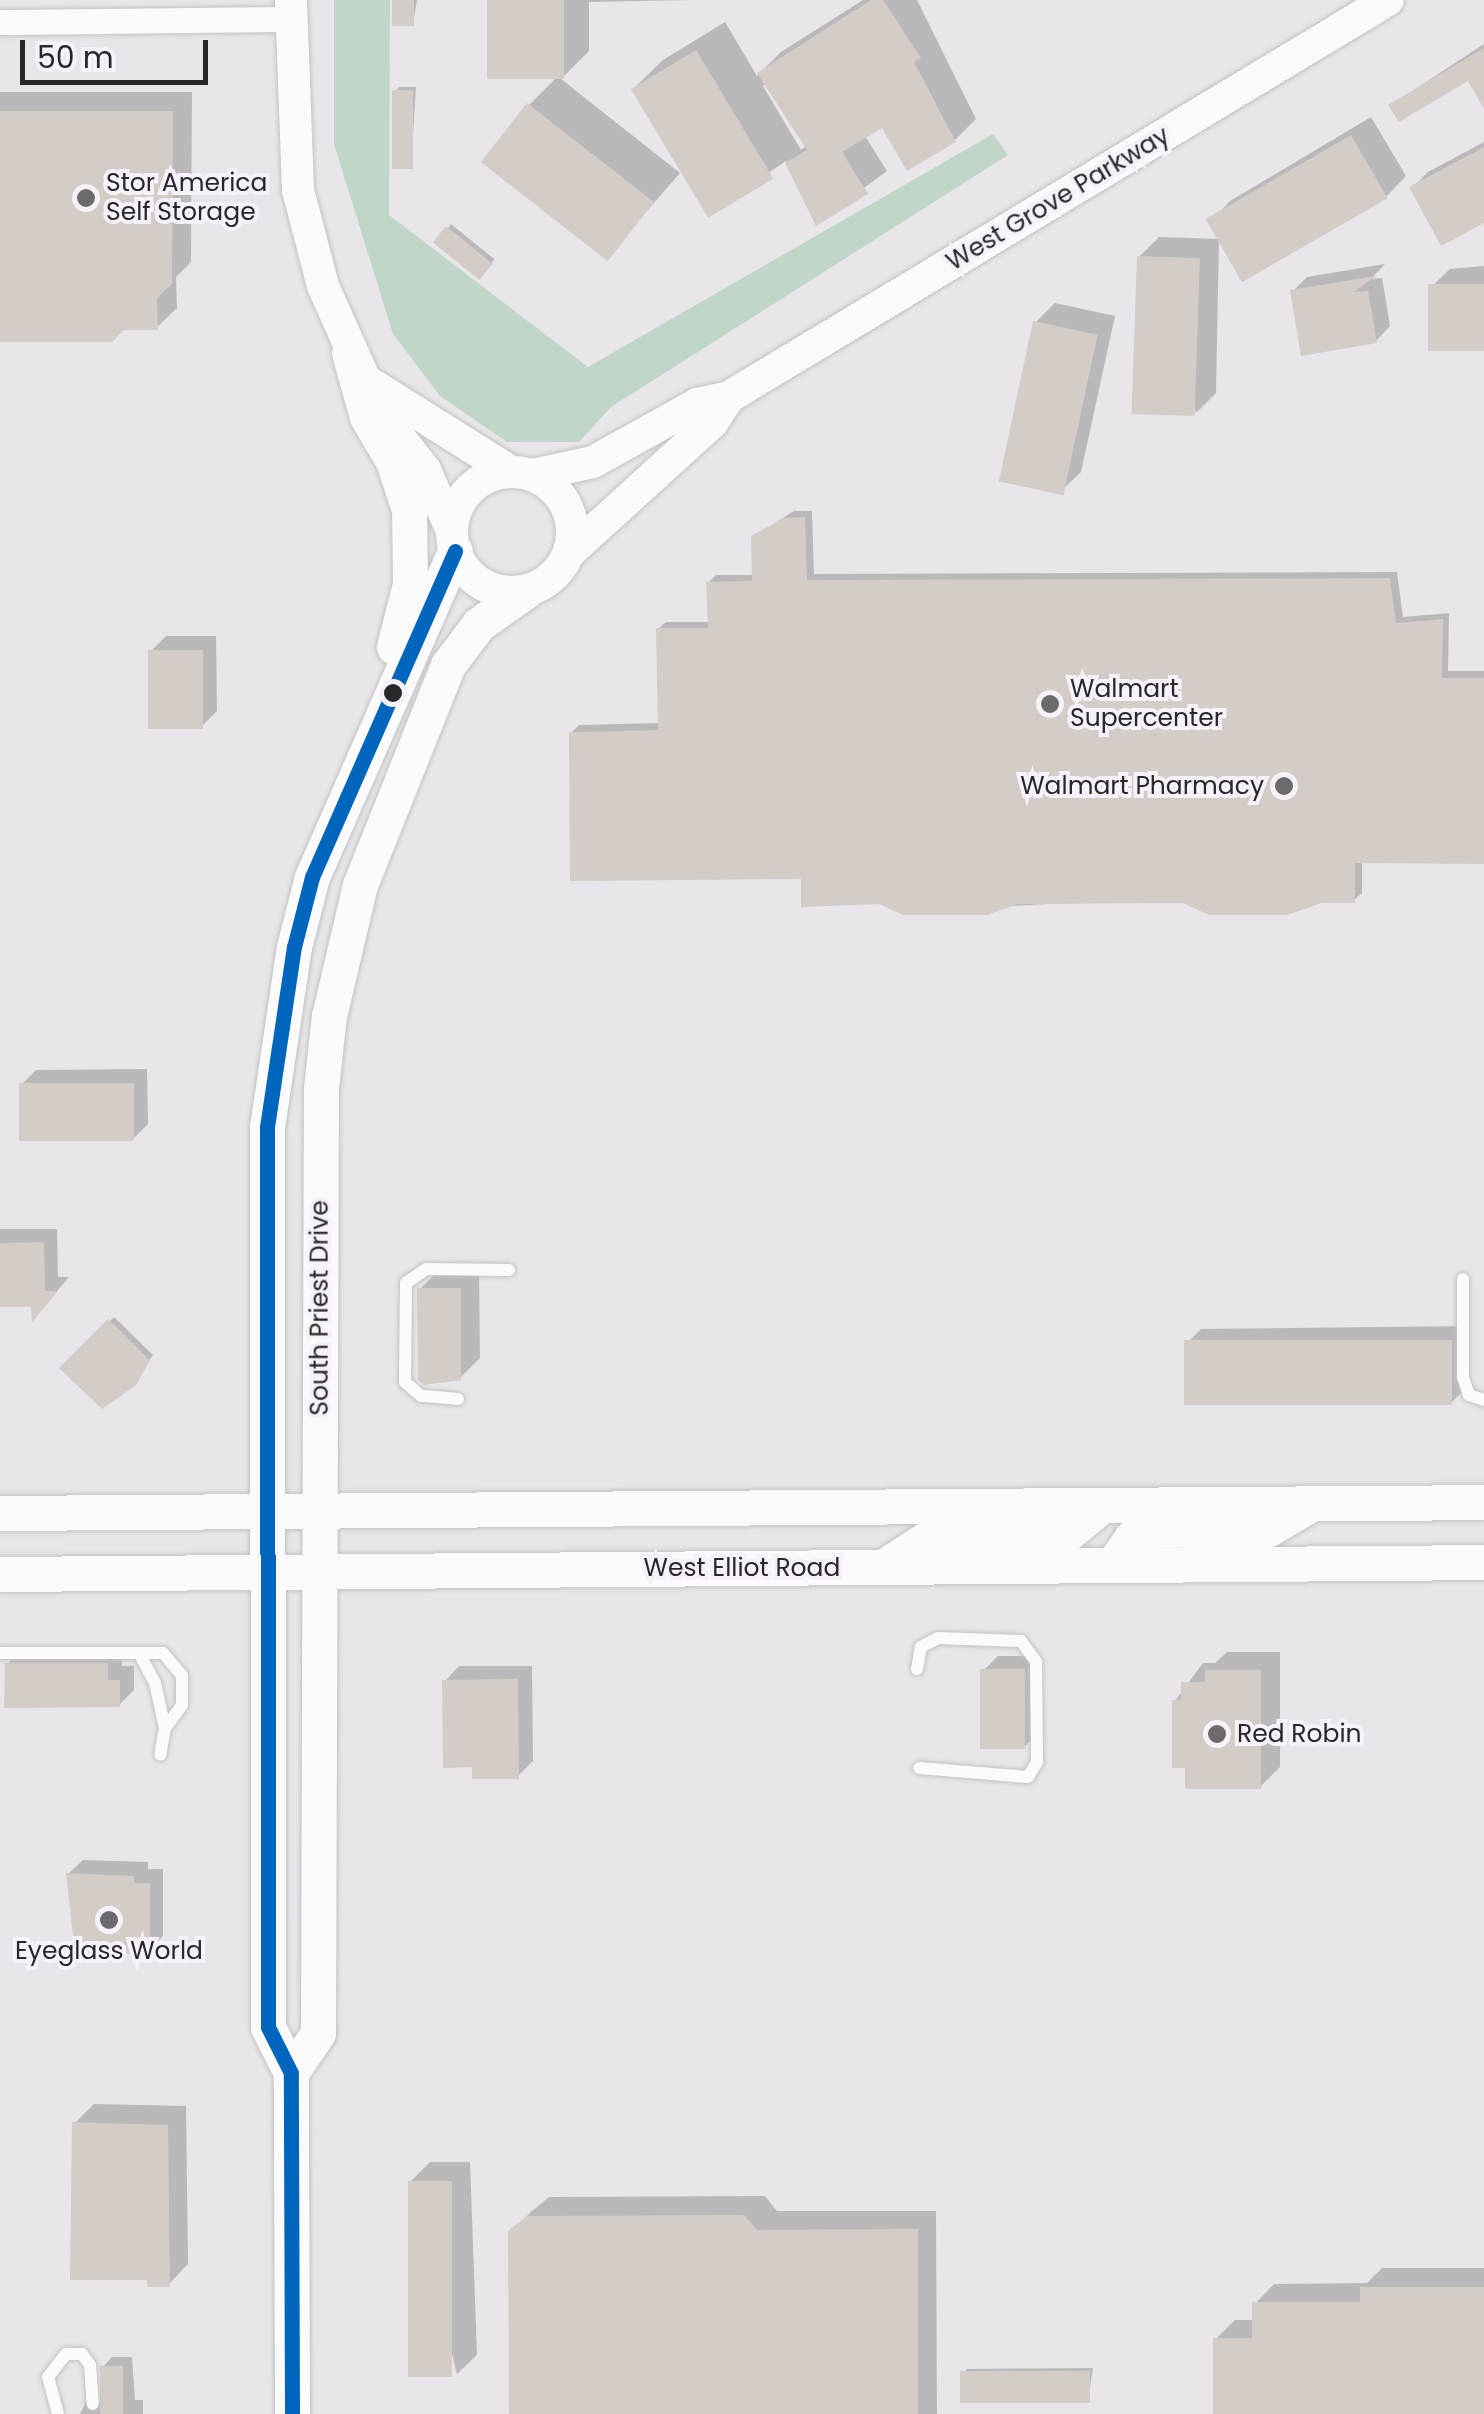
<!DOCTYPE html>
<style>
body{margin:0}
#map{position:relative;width:1484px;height:2414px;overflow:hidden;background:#e8e6ea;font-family:Poppins,sans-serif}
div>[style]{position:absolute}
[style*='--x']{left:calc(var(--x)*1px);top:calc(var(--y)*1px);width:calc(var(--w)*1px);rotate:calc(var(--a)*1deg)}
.green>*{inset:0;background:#c0d6c8}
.shadow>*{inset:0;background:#0003;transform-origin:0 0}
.building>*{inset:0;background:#d4ccc6;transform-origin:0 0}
.roads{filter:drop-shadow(0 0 2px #c4c2c5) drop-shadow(0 0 2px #c4c2c5)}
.service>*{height:12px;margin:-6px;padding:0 6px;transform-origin:6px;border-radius:6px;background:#fcfbfc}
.minor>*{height:25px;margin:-12.5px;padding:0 12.5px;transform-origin:12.5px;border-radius:12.5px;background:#fcfbfc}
.tertiary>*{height:32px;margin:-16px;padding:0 16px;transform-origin:16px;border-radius:16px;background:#fcfbfc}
.tertiary>.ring{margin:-16px;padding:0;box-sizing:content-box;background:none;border:32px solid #fcfbfc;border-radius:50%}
.secondary>*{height:35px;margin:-17.5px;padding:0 17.5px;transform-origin:17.5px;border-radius:17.5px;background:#fcfbfc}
.bus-1>*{height:15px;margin:-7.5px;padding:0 7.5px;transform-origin:7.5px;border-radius:7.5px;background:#0065bd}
.dots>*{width:28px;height:28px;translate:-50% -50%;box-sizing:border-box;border:5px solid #f7f2f9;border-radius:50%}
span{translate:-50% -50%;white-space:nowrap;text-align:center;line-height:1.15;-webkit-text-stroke:8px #f7f2f9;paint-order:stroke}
.poi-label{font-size:25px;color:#29272a}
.left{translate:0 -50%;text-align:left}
.right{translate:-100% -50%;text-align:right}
.street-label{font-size:25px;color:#29272a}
.scale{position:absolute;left:20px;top:40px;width:188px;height:45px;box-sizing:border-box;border:5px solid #29272a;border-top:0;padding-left:12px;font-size:30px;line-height:35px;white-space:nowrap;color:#29272a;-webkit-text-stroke:8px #f7f2f9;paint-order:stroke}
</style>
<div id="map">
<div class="green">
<i style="clip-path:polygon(334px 0,390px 0,389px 215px,588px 367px,993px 134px,1008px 155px,611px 407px,579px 442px,507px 442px,440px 396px,393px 334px,334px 144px)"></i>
</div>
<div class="shadow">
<i style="clip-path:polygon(395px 0,417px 0,413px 23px)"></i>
<i style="clip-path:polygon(489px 0,692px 0,589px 2px,589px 51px,561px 79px,680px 173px,605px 259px,529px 105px,557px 77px)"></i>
<i style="clip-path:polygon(evenodd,863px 0,917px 0,976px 119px,955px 140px,883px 125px,865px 136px,887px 171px,817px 222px,786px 161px,708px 214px,633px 89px,663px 60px,725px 22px,757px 76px,781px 52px,863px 0,767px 83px,807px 145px,801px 150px,763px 86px,767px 83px)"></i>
<i style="clip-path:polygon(1484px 44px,1484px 104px,1469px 78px,1391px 105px)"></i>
<i style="clip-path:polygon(399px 87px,416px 87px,411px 167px,395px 91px)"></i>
<i style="clip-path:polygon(0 92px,192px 92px,191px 262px,176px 277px,177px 308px,157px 327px,0 340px)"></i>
<i style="clip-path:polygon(1371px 117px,1406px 176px,1387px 196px,1246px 279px,1211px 221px,1230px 201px)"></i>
<i style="clip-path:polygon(1484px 142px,1484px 220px,1412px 188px,1428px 172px)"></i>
<i style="left:451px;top:224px;width:56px;height:23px;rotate:39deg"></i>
<i style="clip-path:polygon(1159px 237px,1219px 239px,1216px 393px,1196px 413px,1139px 257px)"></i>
<i style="clip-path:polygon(1385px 264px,1371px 279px,1382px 278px,1390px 326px,1376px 341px,1293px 291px,1307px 277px)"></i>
<i style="clip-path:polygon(1484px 266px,1484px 349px,1430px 288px,1450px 269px)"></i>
<i style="clip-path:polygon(1055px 303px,1115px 316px,1081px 472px,1061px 491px,1036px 322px)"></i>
<i style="clip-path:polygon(794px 511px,812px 511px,814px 574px,1397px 572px,1403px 617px,1449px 613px,1448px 671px,1484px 671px,1484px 860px,1362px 860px,1362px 893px,1354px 900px,1101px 901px,903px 912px,803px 876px,571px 733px,579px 725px,661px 723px,658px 629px,666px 622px,710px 622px,709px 582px,716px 575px,754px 575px,753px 537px)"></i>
<i style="clip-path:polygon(166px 636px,216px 636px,217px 711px,202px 726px,151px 651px)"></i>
<i style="clip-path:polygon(147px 1069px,148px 1124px,133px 1139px,21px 1085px,36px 1070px)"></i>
<i style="clip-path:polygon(0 1229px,57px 1229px,58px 1277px,69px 1277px,46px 1304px,0 1305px)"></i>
<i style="clip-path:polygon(440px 1269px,479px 1269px,480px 1358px,460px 1378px,420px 1289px)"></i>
<i style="clip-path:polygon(114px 1317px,153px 1355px,129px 1387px,62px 1368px)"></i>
<i style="clip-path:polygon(1466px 1326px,1466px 1388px,1451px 1403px,1187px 1343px,1201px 1329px)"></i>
<i style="clip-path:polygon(22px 1649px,121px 1649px,122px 1666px,134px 1666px,134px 1690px,119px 1705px,7px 1664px)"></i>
<i style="clip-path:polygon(1227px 1652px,1280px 1652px,1280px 1767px,1260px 1787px,1187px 1766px,1175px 1701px,1203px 1663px,1215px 1663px)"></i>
<i style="clip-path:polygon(998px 1656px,1038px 1656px,1039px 1732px,1024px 1747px,983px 1671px)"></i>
<i style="clip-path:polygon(459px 1666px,532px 1666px,533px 1761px,518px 1776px,474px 1765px,445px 1681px)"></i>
<i style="clip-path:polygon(83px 1860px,148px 1862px,148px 1869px,163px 1869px,163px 1936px,149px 1951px,68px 1874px)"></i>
<i style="clip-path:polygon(94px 2104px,186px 2106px,188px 2264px,169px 2284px,74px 2124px)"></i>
<i style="clip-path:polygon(430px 2162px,470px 2162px,477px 2355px,457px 2374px,410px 2182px)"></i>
<i style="clip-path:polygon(765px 2196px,777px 2211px,936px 2211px,937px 2414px,511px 2414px,511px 2232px,531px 2212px,549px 2197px)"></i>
<i style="clip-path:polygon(1382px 2268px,1484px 2268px,1484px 2414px,1216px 2414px,1216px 2339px,1235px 2320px,1255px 2320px,1255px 2304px,1274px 2284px,1367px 2283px)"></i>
<i style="clip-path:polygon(112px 2357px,132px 2357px,135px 2400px,143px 2400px,143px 2414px,80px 2414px,89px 2396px,105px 2407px,103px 2367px)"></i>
<i style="clip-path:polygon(1093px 2368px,1088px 2400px,963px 2373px,967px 2369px)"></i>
</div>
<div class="building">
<i style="left:392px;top:0;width:22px;height:26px"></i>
<i style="left:487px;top:0;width:77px;height:79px"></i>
<i style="clip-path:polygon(871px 0,883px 0,921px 58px,914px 62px,956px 142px,907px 171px,882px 128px,842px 152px,868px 194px,816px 226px,785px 163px,807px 150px,757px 73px)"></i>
<i style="clip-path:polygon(1484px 48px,1484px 109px,1468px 81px,1399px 122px,1388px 105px)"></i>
<i style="left:696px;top:50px;width:150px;height:76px;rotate:59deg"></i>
<i style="left:392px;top:90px;width:21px;height:79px"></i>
<i style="left:527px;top:103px;width:161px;height:75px;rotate:38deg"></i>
<i style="clip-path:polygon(0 111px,173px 111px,172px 284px,157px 298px,158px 330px,124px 330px,112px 342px,0 342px)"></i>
<i style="left:1351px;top:135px;width:73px;height:168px;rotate:60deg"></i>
<i style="clip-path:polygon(1484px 147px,1484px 223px,1441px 246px,1409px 187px)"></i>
<i style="left:446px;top:226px;width:60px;height:21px;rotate:39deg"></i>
<i style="left:1137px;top:256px;width:63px;height:158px;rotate:2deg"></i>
<i style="clip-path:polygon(1376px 276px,1354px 292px,1368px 291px,1377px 343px,1301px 356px,1290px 290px)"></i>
<i style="left:1484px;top:284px;width:67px;height:56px;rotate:90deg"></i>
<i style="left:1033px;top:321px;width:66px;height:164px;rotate:12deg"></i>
<i style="clip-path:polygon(805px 517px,807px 580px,1390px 578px,1396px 623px,1443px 619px,1442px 678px,1484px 678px,1484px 864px,1355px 863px,1355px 903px,1322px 903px,1287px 915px,1209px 915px,1183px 903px,1017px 904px,987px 915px,903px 915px,879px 904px,801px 907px,801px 879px,570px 881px,569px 732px,658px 730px,656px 628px,708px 628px,706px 582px,752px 581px,751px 536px,784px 518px)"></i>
<i style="left:148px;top:650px;width:55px;height:79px"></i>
<i style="left:134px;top:1083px;width:58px;height:115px;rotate:90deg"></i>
<i style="clip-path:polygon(44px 1242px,45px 1291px,58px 1291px,32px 1322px,31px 1307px,0 1307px,0 1243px)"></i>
<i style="clip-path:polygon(417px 1288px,461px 1288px,461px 1380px,424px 1385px,418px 1380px)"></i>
<i style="clip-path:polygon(108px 1319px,150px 1360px,136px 1385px,102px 1409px,59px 1368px)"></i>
<i style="left:1452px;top:1340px;width:65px;height:268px;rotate:90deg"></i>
<i style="clip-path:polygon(5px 1663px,108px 1663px,108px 1680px,120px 1680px,120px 1707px,4px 1708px)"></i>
<i style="left:1025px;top:1669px;width:80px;height:45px;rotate:90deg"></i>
<i style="clip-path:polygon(1205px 1670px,1261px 1670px,1261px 1789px,1185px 1789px,1185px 1768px,1172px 1768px,1172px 1700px,1181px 1700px,1181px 1682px,1205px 1682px)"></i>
<i style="clip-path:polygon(518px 1679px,519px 1779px,472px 1779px,472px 1767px,443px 1768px,442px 1680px)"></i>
<i style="clip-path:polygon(66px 1873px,134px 1876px,134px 1883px,150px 1883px,150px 1954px,75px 1954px)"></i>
<i style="clip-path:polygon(72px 2122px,168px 2125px,170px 2287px,147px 2287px,147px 2280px,70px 2280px)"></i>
<i style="left:408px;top:2181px;width:44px;height:196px"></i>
<i style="clip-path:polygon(744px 2215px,757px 2230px,918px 2229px,918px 2414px,509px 2414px,508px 2231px,527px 2216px)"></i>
<i style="clip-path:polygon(1360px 2287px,1484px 2287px,1484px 2414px,1213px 2414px,1213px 2338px,1252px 2338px,1252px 2302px,1360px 2302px)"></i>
<i style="left:100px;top:2366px;width:23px;height:48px"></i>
<i style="left:1090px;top:2371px;width:32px;height:130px;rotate:90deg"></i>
</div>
<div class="roads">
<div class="service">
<i style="--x:1463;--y:1279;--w:98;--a:90"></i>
<i style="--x:1463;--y:1377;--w:19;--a:72"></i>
<i style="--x:1469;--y:1395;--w:16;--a:18"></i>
<i style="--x:458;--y:1399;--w:37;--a:-175"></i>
<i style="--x:421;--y:1396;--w:21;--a:-139"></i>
<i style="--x:405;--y:1382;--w:99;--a:-89.4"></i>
<i style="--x:406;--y:1283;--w:24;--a:-35"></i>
<i style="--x:426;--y:1269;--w:83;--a:0.7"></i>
<i style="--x:0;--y:1653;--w:163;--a:0"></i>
<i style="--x:163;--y:1653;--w:30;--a:50"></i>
<i style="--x:182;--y:1676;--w:29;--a:90"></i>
<i style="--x:182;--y:1705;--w:29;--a:126"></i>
<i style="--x:139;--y:1653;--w:34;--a:62"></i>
<i style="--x:155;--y:1683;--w:46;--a:77.5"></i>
<i style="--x:165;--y:1728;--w:27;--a:100"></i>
<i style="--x:917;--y:1669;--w:22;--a:-80"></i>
<i style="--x:921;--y:1647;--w:19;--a:-28"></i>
<i style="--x:938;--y:1638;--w:83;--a:2.1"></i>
<i style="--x:1021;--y:1641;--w:26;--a:54"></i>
<i style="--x:1036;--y:1662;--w:100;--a:89.4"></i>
<i style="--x:1037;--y:1762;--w:17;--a:121"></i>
<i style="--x:1028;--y:1777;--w:109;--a:-175.3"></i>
<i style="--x:58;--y:2414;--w:38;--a:-105"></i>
<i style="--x:48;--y:2377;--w:29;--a:-52"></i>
<i style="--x:66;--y:2354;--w:16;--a:0"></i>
<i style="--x:82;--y:2354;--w:14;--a:54"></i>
<i style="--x:90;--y:2365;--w:39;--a:86"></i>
</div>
<div class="minor">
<i style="--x:0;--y:22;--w:291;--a:-0.6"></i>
</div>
<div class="tertiary">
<i style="--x:291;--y:0;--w:190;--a:87.9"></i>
<i style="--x:298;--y:190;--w:99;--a:75.4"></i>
<i style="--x:323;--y:286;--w:137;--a:65.9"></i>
<i style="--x:379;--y:411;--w:75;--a:52.1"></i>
<i style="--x:425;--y:470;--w:67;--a:66.1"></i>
<i style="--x:373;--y:385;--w:163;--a:32.2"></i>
<i class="ring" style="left:452px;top:472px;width:88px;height:88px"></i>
<i style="--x:533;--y:475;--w:61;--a:-12.2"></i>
<i style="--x:593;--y:462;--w:119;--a:-29.1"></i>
<i style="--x:697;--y:404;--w:33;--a:-12"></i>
<i style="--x:729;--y:397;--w:769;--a:-31.07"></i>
<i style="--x:570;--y:552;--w:192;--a:-42.3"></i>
<i style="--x:712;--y:423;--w:31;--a:-57"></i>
</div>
<div class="secondary">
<i style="--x:349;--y:353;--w:66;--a:74.3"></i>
<i style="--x:367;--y:417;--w:51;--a:59.4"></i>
<i style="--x:393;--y:461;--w:52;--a:71.9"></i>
<i style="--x:409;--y:510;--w:74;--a:89.2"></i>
<i style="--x:410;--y:584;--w:65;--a:104.3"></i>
<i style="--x:0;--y:1513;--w:1484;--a:-0.42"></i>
<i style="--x:1113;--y:1564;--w:32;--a:-55"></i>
<i style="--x:1131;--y:1538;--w:21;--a:-23"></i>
<i style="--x:1150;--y:1530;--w:119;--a:-0.5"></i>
<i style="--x:1269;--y:1529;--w:49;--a:-30.8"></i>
<i style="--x:883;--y:1567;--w:51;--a:-33.1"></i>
<i style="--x:926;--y:1539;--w:139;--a:-1.2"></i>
<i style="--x:1065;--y:1536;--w:49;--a:-39.2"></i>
<i style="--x:0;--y:1574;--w:1484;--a:-0.46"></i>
<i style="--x:291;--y:2073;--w:48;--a:-56"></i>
<i style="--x:318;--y:2033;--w:945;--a:-89.82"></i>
<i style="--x:321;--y:1088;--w:72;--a:-83.7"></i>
<i style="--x:329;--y:1016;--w:135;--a:-76.7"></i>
<i style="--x:360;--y:885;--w:237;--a:-68.2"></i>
<i style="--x:448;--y:665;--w:51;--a:-52.9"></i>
<i style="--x:479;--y:624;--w:57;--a:-35.1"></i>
<i style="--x:292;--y:2414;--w:341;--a:-90.2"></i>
<i style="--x:291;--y:2073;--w:51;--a:-116.6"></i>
<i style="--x:268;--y:2027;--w:900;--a:-90.06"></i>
<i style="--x:267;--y:1127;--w:182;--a:-81.5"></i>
<i style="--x:294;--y:947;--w:72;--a:-75.6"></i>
<i style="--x:312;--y:877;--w:356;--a:-66.3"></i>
</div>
</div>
<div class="bus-1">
<i style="--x:292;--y:2414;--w:341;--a:-90.2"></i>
<i style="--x:291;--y:2073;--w:51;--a:-116.6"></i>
<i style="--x:268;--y:2027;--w:900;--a:-90.06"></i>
<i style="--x:267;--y:1127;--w:182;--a:-81.5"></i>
<i style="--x:294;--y:947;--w:72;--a:-75.6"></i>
<i style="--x:312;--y:877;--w:356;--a:-66.3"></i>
</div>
<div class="dots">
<i style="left:86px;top:198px;background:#6c6a6d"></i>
<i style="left:393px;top:693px;background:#29272a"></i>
<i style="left:1050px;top:704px;background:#6c6a6d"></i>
<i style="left:1284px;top:786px;background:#6c6a6d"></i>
<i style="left:1217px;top:1734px;background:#6c6a6d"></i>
<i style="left:109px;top:1920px;background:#6c6a6d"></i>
</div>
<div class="poi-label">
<span class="left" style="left:106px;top:198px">Stor America<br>Self Storage</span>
<span class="left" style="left:1070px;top:704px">Walmart<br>Supercenter</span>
<span class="right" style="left:1264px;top:786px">Walmart Pharmacy</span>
<span class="left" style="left:1237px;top:1734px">Red Robin</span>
<span style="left:109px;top:1951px">Eyeglass World</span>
</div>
<div class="street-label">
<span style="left:1058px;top:199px;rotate:-31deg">West Grove Parkway</span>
<span style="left:320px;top:1308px;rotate:-90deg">South Priest Drive</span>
<span style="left:742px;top:1568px">West Elliot Road</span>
</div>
<div class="scale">50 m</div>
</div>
